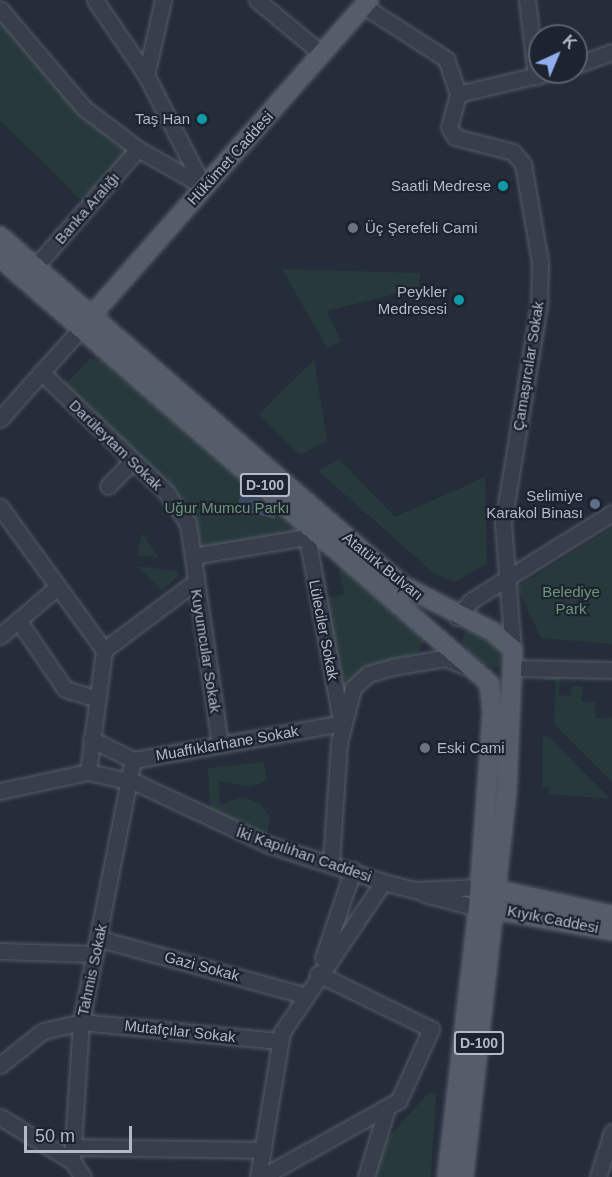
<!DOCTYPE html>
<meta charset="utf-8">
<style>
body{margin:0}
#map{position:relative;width:612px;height:1177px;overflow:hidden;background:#252c3a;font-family:Helvetica,sans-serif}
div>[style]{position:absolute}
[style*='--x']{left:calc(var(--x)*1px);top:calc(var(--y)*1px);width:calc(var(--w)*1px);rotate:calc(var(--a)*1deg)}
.green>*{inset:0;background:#28393c}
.water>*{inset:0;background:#3c4962}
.roads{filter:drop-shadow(0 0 2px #565c68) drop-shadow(0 0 2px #565c68)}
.minor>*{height:15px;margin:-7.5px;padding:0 7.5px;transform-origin:7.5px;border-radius:7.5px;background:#383e4a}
.major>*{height:18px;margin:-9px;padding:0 9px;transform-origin:9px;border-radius:9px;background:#565d6a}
.dots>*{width:16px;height:16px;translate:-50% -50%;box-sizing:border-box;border:3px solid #1d232f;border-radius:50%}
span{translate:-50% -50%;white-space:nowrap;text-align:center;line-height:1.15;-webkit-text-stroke:4.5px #1d232f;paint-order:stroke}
.shield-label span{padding:2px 4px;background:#1d232f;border:2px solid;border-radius:4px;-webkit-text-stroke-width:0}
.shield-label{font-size:14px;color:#b4b9c6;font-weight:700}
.poi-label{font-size:15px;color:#b4b9c6}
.right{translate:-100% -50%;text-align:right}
.left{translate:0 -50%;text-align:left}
.street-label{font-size:15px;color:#b4b9c6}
.park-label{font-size:15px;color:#6d9579}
.north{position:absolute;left:528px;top:24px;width:60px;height:60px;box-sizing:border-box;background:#1d232f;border:2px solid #595f6b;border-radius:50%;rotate:44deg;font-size:16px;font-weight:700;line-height:24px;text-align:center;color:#b4b9c6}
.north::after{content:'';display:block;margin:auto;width:21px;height:27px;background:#90adef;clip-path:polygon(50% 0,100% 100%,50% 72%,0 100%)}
.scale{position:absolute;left:24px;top:1126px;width:108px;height:27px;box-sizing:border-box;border:3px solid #b4b9c6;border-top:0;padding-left:8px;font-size:18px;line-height:21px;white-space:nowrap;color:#b4b9c6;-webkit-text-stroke:4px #1d232f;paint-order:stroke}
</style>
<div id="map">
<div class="green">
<i style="clip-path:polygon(0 19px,79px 113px,131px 152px,85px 204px,0 120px)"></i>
<i style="clip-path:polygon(282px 269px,420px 273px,418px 298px,410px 300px,406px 291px,327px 311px,341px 342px,327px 348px)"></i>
<i style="clip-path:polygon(90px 358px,104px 361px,313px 533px,197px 549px,192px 513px,182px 496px,66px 384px)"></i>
<i style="clip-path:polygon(314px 360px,327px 441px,300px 455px,259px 414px)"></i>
<i style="clip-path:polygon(339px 459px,395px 517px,485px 477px,487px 564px,455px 582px,435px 574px,318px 471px)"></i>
<i style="clip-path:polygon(612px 528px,612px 644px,541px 638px,517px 587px)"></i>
<i style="clip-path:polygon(142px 533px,159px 558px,137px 555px)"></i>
<i style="clip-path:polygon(344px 565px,425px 638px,418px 653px,362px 669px,345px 709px,322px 599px,345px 594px,339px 572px)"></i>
<i style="clip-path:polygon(137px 566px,177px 571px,180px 575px,162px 591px)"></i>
<i style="clip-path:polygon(465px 631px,479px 632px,501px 650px,503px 667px,490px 667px,469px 653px,462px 642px)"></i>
<i style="clip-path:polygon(545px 675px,560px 676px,559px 695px,571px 696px,571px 686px,583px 686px,582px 702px,595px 702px,595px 719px,612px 717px,612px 782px,554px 724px,556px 681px,545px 680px)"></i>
<i style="clip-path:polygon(543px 735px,549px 737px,610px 799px,549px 794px,549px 787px,542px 787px)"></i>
<i style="clip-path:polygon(264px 762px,267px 780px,251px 787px,219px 781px,220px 805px,243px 797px,261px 804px,270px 817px,267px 837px,210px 813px,208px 768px)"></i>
<i style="clip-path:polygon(428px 1093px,436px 1093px,431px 1177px,374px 1177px,387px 1139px)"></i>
</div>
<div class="water">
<i style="clip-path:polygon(241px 492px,255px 495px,277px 515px,274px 519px,237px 509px)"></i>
</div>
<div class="roads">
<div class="minor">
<i style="--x:95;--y:0;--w:91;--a:55.8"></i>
<i style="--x:146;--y:75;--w:125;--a:62.8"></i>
<i style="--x:257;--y:0;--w:85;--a:39.7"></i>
<i style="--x:527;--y:0;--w:77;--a:83.2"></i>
<i style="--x:364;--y:6;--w:98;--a:32.9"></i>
<i style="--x:446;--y:59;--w:37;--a:71"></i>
<i style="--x:458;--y:94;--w:95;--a:-13.4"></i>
<i style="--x:0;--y:9;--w:130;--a:49.7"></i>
<i style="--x:84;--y:108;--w:68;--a:37.2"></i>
<i style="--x:138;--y:149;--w:75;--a:29.6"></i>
<i style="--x:576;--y:65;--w:38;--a:-20"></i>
<i style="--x:146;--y:75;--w:77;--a:-77.2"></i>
<i style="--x:458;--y:94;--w:34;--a:105"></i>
<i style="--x:449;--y:127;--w:12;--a:59"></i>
<i style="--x:455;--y:137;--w:60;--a:14.5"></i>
<i style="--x:513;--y:152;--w:16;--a:50"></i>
<i style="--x:523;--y:164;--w:99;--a:80.2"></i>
<i style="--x:540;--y:262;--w:43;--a:91.3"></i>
<i style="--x:539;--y:305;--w:221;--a:99.4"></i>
<i style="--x:503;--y:523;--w:126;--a:85.5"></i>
<i style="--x:35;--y:267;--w:157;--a:-48.9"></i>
<i style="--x:41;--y:372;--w:173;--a:43.8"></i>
<i style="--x:166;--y:492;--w:38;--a:55"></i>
<i style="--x:188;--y:523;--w:224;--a:81.8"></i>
<i style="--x:0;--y:419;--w:123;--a:-48.3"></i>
<i style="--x:108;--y:486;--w:36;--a:-46"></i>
<i style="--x:0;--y:507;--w:177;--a:54"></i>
<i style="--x:193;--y:556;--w:116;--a:-9.5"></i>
<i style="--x:307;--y:537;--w:187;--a:79.5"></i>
<i style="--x:457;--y:617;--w:23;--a:-49"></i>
<i style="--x:472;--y:600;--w:165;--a:-31.9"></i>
<i style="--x:18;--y:620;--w:83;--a:55.7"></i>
<i style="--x:65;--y:689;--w:31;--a:17"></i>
<i style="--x:0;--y:636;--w:74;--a:-40.6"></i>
<i style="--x:515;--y:668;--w:97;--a:1.2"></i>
<i style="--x:91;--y:739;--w:47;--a:26.6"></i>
<i style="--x:88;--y:772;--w:123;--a:-82.5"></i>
<i style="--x:104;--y:650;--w:114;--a:-36.8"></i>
<i style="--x:0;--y:791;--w:90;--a:-12.2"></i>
<i style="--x:88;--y:772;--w:50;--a:12.7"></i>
<i style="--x:137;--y:783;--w:144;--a:25.1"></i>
<i style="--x:267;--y:844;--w:122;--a:18.1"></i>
<i style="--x:383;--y:882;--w:34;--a:14"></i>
<i style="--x:416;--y:890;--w:63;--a:-2.7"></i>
<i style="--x:331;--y:863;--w:120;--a:-86.2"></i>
<i style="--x:339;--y:743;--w:57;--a:-75.7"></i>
<i style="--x:353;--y:688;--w:21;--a:-43"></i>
<i style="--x:368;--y:674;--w:25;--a:-16"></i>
<i style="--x:392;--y:667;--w:54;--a:-9.6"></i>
<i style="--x:445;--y:658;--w:24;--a:22"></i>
<i style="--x:424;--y:894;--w:56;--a:14.5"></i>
<i style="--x:100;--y:939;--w:211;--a:15.4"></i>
<i style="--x:0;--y:951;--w:95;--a:1.8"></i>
<i style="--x:323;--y:958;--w:93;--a:-71.2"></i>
<i style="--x:0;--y:1065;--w:55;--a:-38.3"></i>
<i style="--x:43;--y:1031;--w:39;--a:-13"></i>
<i style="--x:81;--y:1022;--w:199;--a:5.5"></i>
<i style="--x:0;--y:1117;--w:84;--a:31.4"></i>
<i style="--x:72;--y:1161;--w:19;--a:55"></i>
<i style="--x:73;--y:1147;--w:190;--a:0.9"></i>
<i style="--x:72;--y:1161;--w:139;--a:-86.3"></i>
<i style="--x:81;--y:1022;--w:267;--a:-78.8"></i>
<i style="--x:133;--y:760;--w:212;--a:-10"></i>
<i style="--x:258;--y:1177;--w:147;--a:-80.6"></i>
<i style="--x:282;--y:1032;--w:181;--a:-56"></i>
<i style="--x:262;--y:1177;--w:157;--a:-29.3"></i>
<i style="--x:399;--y:1100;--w:78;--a:-65.7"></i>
<i style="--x:431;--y:1029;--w:126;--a:-154"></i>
<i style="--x:366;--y:1177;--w:69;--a:-73.1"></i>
<i style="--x:598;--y:1177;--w:47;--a:-72.7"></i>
</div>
<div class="major">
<i style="--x:0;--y:236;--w:532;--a:40.96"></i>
<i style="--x:402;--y:585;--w:101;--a:27.1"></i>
<i style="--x:492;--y:631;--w:28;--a:41"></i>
<i style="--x:513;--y:649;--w:143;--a:92.4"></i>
<i style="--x:507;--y:792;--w:387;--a:96.4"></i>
<i style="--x:0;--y:258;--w:648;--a:40.99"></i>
<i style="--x:489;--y:683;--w:31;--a:84"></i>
<i style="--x:492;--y:714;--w:195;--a:94.1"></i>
<i style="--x:478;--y:908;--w:271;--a:96.6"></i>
<i style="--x:85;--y:323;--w:430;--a:-48.7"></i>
<i style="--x:486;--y:887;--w:129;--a:12.5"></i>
<i style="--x:483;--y:908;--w:131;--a:10.1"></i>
</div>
</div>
<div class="dots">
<i style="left:202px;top:119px;background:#0f9aa8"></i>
<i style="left:503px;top:186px;background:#0f9aa8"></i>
<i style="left:353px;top:228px;background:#6b7280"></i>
<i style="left:459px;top:300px;background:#0f9aa8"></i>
<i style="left:595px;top:504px;background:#5c6f8a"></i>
<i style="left:425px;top:748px;background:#6b7280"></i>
</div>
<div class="shield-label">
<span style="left:265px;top:485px">D-100</span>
<span style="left:479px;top:1043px">D-100</span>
</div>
<div class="poi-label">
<span class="right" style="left:190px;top:119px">Taş Han</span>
<span class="right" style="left:491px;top:186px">Saatli Medrese</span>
<span class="left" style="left:365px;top:228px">Üç Şerefeli Cami</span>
<span class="right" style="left:447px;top:300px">Peykler<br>Medresesi</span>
<span class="right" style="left:583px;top:504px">Selimiye<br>Karakol Binası</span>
<span class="left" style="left:437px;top:748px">Eski Cami</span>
</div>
<div class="street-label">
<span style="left:230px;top:158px;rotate:-48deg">Hükümet Caddesi</span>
<span style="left:87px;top:208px;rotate:-49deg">Banka Aralığı</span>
<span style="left:528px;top:366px;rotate:-81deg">Çamaşırcılar Sokak</span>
<span style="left:116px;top:445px;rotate:44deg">Darüleytam Sokak</span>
<span style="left:383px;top:566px;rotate:39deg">Atatürk Bulvarı</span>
<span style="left:324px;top:630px;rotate:79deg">Lüleciler Sokak</span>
<span style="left:206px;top:651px;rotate:81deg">Kuyumcular Sokak</span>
<span style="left:227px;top:743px;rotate:-10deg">Muaffıklarhane Sokak</span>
<span style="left:304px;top:854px;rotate:19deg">İki Kapılıhan Caddesi</span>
<span style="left:553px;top:919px;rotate:11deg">Kıyık Caddesi</span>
<span style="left:202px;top:966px;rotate:15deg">Gazi Sokak</span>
<span style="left:92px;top:970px;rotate:-78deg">Tahmis Sokak</span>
<span style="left:180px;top:1031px;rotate:6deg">Mutafçılar Sokak</span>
</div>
<div class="park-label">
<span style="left:227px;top:508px">Uğur Mumcu Parkı</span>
<span style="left:571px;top:600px">Belediye<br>Park</span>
</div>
<div class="north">K</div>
<div class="scale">50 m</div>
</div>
